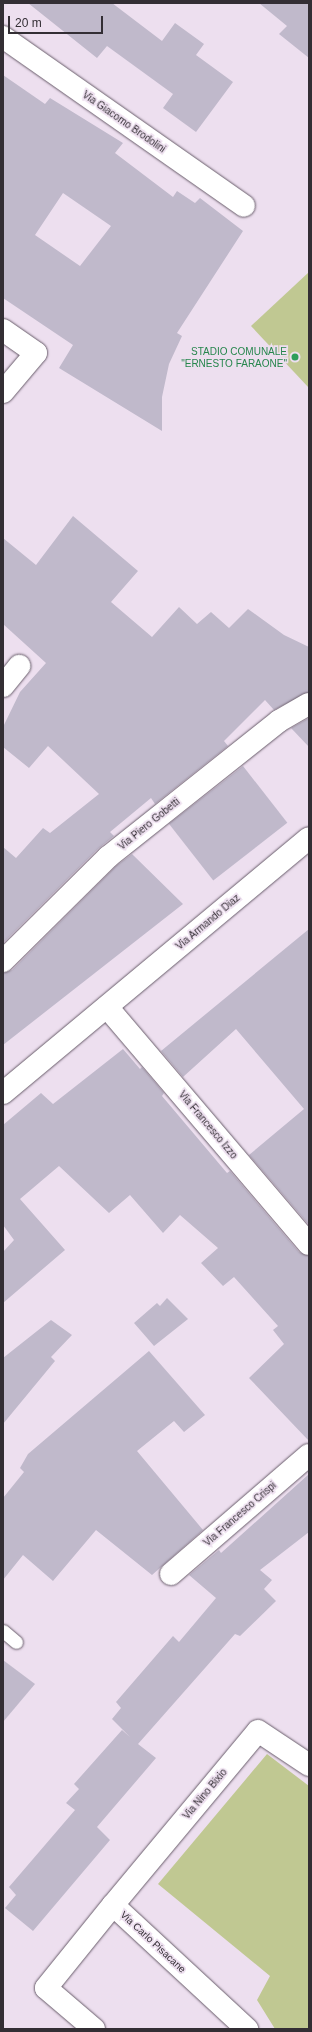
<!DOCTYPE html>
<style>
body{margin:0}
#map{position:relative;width:312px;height:2032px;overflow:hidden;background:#eddfef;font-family:Helvetica,sans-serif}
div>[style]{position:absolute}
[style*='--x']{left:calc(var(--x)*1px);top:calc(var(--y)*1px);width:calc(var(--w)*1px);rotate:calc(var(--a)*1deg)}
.green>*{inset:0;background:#c0c892}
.building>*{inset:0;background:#c0b9cb;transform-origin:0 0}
.roads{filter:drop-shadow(0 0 1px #695d6b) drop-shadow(0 0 1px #695d6b)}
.service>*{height:13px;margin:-6.5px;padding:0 6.5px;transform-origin:6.5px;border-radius:6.5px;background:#fff}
.minor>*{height:22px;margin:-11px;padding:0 11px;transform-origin:11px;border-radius:11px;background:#fff}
.tertiary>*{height:22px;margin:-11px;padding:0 11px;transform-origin:11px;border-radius:11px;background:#fff}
.dots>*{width:11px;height:11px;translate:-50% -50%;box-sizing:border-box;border:2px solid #eddfef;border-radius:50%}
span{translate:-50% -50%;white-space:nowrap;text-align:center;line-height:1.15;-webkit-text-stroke:3.5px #eddfef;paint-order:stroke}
.street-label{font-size:10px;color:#332e34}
.leisure-label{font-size:10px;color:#27864d}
.right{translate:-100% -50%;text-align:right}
.frame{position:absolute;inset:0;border:4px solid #332e34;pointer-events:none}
.scale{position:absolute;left:8px;top:16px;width:95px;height:18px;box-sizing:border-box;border:2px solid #332e34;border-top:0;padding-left:5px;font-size:12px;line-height:14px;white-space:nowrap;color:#332e34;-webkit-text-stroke:3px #eddfef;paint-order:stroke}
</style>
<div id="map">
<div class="green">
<i style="clip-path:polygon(309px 272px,309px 388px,251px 326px)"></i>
<i style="clip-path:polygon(267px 1754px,309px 1786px,309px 2029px,275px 2029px,257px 2000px,270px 1976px,158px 1884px)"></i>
</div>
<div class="building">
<i style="clip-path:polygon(28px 3px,112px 3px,162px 41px,175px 23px,204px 44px,196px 55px,233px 82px,196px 132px,163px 108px,173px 94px,107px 46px,97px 58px)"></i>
<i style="clip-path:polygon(259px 3px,309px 3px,309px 58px,279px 34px,287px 26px)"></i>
<i style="clip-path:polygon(evenodd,3px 75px,45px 104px,50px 98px,123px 143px,115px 153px,173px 197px,177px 191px,195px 203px,200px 198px,243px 231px,177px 333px,182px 336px,169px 364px,162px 397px,162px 431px,59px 368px,73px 345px,3px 298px,3px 75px,63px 193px,111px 226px,80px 266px,35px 235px,63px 193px)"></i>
<i style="clip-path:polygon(73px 516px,138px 571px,111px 602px,152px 637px,179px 607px,197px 624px,211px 612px,229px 628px,248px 609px,284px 635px,309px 647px,309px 692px,274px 710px,265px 700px,224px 741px,228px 746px,155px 804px,151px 798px,110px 832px,114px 836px,99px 848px,3px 943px,3px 847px,16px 858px,43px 828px,50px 833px,99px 794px,48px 746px,29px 768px,3px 747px,3px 727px,20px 692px,46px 663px,3px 624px,3px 538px,36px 565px)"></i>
<i style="clip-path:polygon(309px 718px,309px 747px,291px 728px)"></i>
<i style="left:243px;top:766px;width:72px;height:94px;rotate:52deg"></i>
<i style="clip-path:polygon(132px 854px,183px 904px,3px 1045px,3px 973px,12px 970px,116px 866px)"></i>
<i style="clip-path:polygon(309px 929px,309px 1225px,249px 1155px,304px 1109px,236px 1029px,183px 1077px,161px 1051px)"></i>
<i style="clip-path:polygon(123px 1049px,140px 1069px,142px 1067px,164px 1093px,162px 1096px,227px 1173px,230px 1171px,299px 1252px,309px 1256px,309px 1441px,249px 1378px,284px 1344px,273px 1330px,278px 1326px,234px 1277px,223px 1286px,201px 1263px,218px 1248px,180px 1215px,163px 1233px,130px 1195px,109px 1213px,59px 1166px,20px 1199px,65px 1250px,3px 1303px,3px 1252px,14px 1240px,3px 1225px,3px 1125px,41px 1093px,53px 1104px)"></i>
<i style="clip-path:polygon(167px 1298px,188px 1319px,154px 1346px,134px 1323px,157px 1303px,160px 1306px)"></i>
<i style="clip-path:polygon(51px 1320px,72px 1335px,51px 1357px,55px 1361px,3px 1424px,3px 1358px)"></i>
<i style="clip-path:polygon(149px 1351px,205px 1415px,184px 1432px,174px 1421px,137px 1451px,203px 1530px,152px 1575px,96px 1530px,53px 1581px,23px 1555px,3px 1580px,3px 1498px,24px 1472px,20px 1468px,28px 1454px)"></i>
<i style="clip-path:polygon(309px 1474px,309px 1532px,260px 1570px,272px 1580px,264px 1589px,276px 1601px,240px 1636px,235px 1634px,138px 1744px,156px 1758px,97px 1827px,110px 1840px,33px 1931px,5px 1908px,16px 1895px,9px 1887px,75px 1810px,66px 1803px,79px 1789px,74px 1784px,122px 1730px,130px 1737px,112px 1719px,121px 1708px,116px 1702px,173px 1636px,179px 1642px,216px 1598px,189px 1575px,219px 1550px,221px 1553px)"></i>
<i style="clip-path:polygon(3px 1660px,35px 1684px,3px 1722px)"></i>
</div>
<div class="roads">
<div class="service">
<i style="--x:3;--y:1631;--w:17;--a:40"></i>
</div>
<div class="minor">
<i style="--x:3;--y:37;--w:294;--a:35"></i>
<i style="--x:3;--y:330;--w:40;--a:34.9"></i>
<i style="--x:36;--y:353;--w:51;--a:130.2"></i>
<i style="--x:3;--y:686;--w:26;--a:-51"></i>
<i style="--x:3;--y:961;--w:148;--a:-44.7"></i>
<i style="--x:108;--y:857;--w:218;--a:-38.5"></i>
<i style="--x:279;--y:721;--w:34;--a:-30"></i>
<i style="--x:107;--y:1007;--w:311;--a:49.6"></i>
<i style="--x:171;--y:1574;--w:182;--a:-40.8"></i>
<i style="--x:113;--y:1905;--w:183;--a:42.8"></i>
<i style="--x:94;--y:2029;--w:63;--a:-139.5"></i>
<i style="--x:46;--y:1988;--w:107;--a:-51.1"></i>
<i style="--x:113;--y:1905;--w:226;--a:-50.2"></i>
<i style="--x:258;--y:1731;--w:61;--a:33.7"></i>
</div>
<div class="tertiary">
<i style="--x:3;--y:1093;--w:398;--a:-39.8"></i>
</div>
</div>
<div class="dots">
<i style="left:295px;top:357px;background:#2e9e5b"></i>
</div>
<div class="street-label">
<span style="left:124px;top:122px;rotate:35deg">Via Giacomo Brodolini</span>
<span style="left:149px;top:824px;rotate:-39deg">Via Piero Gobetti</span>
<span style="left:208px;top:922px;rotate:-40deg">Via Armando Diaz</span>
<span style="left:208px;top:1125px;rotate:50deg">Via Francesco Izzo</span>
<span style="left:240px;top:1514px;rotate:-41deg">Via Francesco Crispi</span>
<span style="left:205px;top:1794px;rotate:-50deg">Via Nino Bixio</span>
<span style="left:153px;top:1942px;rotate:43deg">Via Carlo Pisacane</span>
</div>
<div class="leisure-label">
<span class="right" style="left:287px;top:357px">STADIO COMUNALE<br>"ERNESTO FARAONE"</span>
</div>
<div class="frame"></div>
<div class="scale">20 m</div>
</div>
